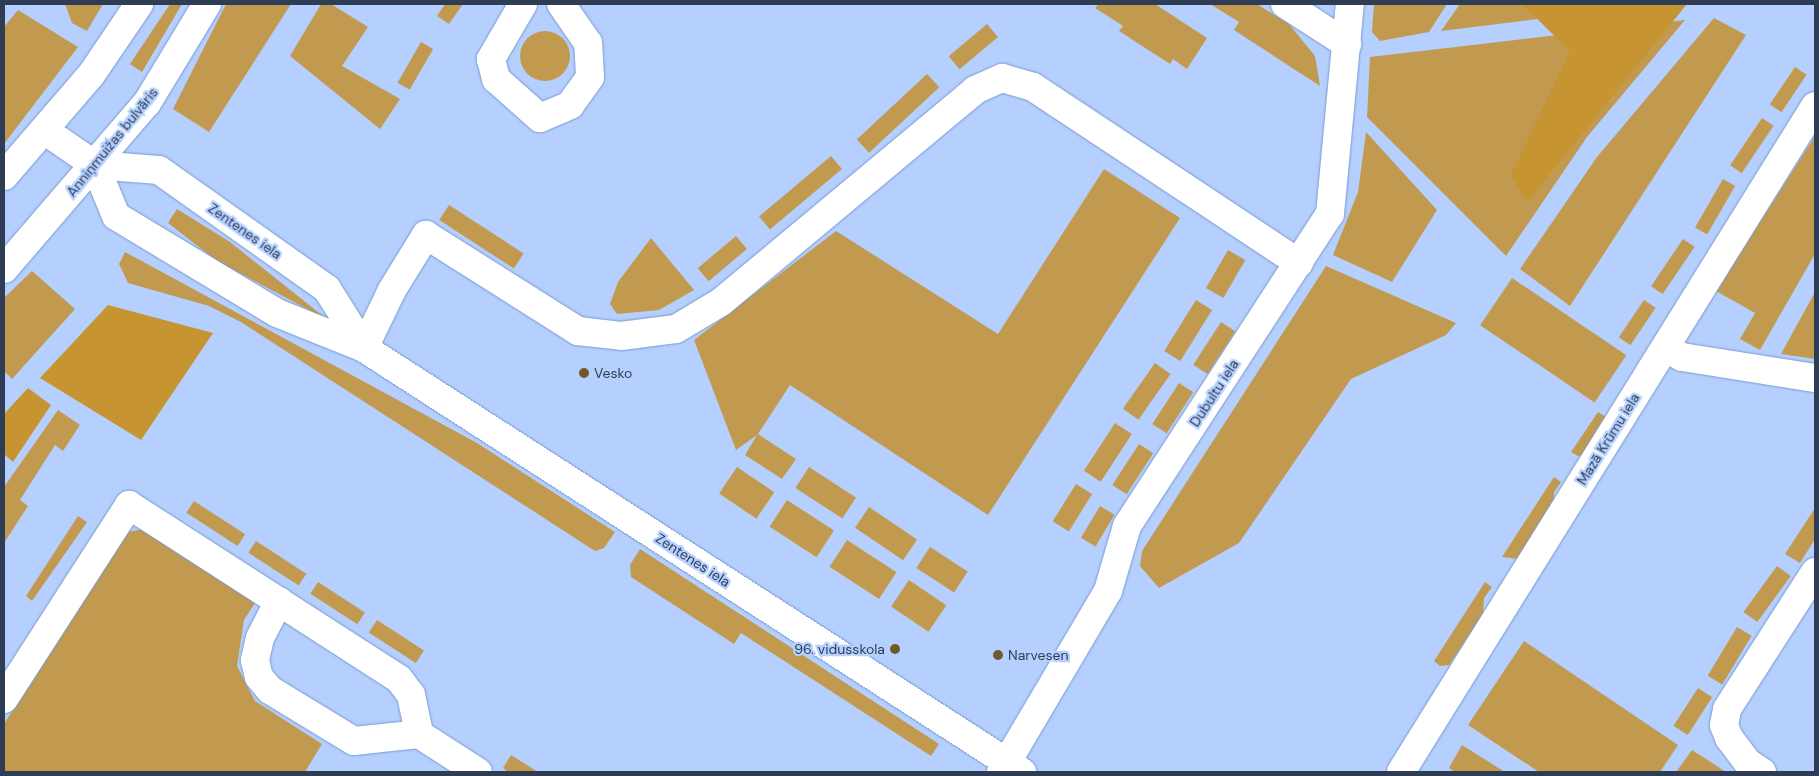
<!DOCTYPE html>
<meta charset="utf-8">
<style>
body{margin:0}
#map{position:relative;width:1819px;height:776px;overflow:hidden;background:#b5d0ff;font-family:"DM Sans",sans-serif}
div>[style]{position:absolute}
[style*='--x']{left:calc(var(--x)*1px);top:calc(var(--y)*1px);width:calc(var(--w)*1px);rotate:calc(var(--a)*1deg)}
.green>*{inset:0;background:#c29a4f;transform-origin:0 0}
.round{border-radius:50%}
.forest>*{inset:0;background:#c69430}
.roads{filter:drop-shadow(0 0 1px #7a9ad0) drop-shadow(0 0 1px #7a9ad0)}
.minor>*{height:28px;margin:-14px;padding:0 14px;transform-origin:14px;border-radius:14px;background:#fff}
.tertiary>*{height:28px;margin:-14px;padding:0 14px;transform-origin:14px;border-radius:14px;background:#fff}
.dots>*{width:14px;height:14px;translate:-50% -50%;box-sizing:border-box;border:2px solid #b5d0ff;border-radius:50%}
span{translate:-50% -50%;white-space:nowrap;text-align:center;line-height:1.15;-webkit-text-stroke:4.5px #b5d0ff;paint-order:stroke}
.street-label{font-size:14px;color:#2f3d54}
.poi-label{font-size:14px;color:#2f3d54}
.left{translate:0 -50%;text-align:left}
.right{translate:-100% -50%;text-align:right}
.frame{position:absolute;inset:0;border:5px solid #2f3d54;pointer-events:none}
</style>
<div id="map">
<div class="green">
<i style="clip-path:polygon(65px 4px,103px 4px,87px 31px,72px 23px)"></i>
<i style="clip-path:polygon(170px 4px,182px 4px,142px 72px,130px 64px)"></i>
<i style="clip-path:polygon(226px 4px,291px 4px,209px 132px,173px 109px)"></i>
<i style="clip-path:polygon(321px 4px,331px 4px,368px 27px,342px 66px,400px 99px,380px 129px,290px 56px)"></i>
<i style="clip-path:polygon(445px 4px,463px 4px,449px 24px,437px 16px)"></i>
<i style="clip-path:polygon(1099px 4px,1155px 4px,1207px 38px,1187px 69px,1173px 59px,1170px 64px,1119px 31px,1123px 26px,1095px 8px)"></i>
<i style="clip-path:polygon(1210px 4px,1257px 4px,1289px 24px,1315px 56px,1320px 86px,1234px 30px,1239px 22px)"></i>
<i style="clip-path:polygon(1374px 4px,1447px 4px,1429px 32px,1380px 41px,1372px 32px)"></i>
<i style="clip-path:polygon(1460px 4px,1660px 4px,1441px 31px)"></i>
<i style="clip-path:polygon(18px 10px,78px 47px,4px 144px,4px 27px)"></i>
<i style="clip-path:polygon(1714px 18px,1746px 35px,1570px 306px,1520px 269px,1597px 157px)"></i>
<i style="clip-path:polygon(1685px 20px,1587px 137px,1506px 256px,1367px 117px,1370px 57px)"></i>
<i style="left:987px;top:24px;width:17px;height:50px;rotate:50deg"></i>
<i class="round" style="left:520px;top:31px;width:50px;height:50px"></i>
<i style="left:421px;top:42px;width:14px;height:47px;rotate:30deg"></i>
<i style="left:1795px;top:67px;width:14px;height:45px;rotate:34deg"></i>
<i style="left:927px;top:74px;width:18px;height:96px;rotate:47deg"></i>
<i style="left:1762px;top:118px;width:14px;height:57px;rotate:34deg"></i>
<i style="clip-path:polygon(1366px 132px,1437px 210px,1392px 282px,1333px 255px,1358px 192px)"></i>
<i style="clip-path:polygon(1815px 136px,1815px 254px,1760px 350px,1740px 339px,1755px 313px,1716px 291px)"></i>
<i style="left:831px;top:156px;width:17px;height:94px;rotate:50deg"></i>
<i style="clip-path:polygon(1104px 169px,1180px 218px,988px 515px,790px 385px,758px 434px,796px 459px,782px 479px,745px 455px,757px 435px,736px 450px,694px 340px,836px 231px,998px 334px)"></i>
<i style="left:1723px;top:179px;width:14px;height:56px;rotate:30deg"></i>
<i style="left:449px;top:205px;width:89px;height:18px;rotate:33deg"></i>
<i style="clip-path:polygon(177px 209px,230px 242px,328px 320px,217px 261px,168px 223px)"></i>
<i style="left:736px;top:236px;width:17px;height:50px;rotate:50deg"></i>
<i style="clip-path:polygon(651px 238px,694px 290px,659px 310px,617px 314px,610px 304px,618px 282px)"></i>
<i style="left:1683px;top:239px;width:14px;height:57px;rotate:34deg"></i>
<i style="left:1228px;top:250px;width:20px;height:44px;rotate:30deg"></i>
<i style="clip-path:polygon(125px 252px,477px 443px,615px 532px,604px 548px,595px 551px,241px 322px,209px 306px,128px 283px,119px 264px)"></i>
<i style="clip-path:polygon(1326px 266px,1456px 323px,1446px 335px,1351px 379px,1239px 543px,1159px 588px,1140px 566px,1142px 551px)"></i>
<i style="clip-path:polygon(32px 271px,75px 309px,12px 379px,4px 371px,4px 298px)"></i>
<i style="left:1512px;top:278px;width:138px;height:57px;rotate:34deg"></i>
<i style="clip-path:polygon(1815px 292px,1815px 359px,1781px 354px)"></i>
<i style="left:1196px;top:300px;width:19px;height:60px;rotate:32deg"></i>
<i style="left:1644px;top:300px;width:14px;height:45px;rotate:34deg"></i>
<i style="left:1221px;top:322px;width:17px;height:51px;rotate:33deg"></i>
<i style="left:1155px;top:363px;width:19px;height:56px;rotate:35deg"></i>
<i style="left:1179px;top:383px;width:17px;height:49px;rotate:33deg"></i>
<i style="clip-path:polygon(58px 410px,80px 425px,63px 451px,55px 445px,20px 500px,28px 506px,4px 543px,4px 487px)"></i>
<i style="clip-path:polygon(1598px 412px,1609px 419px,1592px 454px,1578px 456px,1571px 452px)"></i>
<i style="left:1115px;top:423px;width:20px;height:57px;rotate:33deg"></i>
<i style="left:1139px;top:444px;width:17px;height:49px;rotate:33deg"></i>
<i style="left:737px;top:467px;width:45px;height:32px;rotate:34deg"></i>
<i style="left:809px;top:467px;width:56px;height:25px;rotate:33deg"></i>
<i style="clip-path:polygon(1554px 477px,1561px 482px,1554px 492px,1554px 509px,1519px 559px,1502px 557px)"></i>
<i style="left:1076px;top:484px;width:19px;height:44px;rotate:32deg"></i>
<i style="left:787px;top:500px;width:56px;height:32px;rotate:33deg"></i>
<i style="left:194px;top:501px;width:61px;height:14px;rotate:33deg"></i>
<i style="left:1100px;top:506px;width:17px;height:37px;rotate:31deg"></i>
<i style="left:869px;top:507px;width:58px;height:25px;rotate:34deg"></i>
<i style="clip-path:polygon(1815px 508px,1815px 539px,1800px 563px,1785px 554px)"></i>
<i style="clip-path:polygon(78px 516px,87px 522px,32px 601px,26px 596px)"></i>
<i style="clip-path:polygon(150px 528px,258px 598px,244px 620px,237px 666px,255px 701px,322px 744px,305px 772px,4px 772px,4px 724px,127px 532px)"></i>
<i style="left:847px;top:540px;width:59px;height:32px;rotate:33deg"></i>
<i style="left:256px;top:541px;width:60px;height:14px;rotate:33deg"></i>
<i style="left:930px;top:547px;width:45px;height:25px;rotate:33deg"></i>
<i style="clip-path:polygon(640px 549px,939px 744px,931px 756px,741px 633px,734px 644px,631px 577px,630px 565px)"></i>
<i style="left:1777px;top:566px;width:17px;height:57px;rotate:36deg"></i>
<i style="left:909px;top:580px;width:45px;height:32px;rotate:34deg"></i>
<i style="left:318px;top:582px;width:56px;height:14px;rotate:33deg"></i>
<i style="clip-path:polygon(1485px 582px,1492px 587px,1484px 598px,1483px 614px,1449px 665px,1440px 666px,1434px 661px)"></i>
<i style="left:377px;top:620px;width:56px;height:15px;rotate:33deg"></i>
<i style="left:1737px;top:627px;width:17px;height:57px;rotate:31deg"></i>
<i style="clip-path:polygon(1524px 641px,1678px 745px,1660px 772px,1539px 772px,1468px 725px)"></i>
<i style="left:1698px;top:688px;width:17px;height:45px;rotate:33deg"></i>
<i style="clip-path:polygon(1462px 745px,1505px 772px,1455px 772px,1449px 768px)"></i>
<i style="clip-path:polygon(1692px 750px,1726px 772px,1676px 772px)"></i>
<i style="clip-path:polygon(511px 755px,538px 772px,508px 772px,503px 768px)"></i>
</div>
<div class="forest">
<i style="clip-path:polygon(1522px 4px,1687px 4px,1527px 202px,1511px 175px,1570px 51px)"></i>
<i style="clip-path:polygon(108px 305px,213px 333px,141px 440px,40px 378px)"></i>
<i style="clip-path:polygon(28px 388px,51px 405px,13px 462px,4px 454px,4px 414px)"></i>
</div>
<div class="roads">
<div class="minor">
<i style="--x:523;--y:4;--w:64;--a:120.2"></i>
<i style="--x:491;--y:59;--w:21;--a:76"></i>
<i style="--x:496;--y:79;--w:59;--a:41.6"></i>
<i style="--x:540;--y:118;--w:33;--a:-23"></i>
<i style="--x:570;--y:105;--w:34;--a:-54"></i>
<i style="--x:590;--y:77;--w:34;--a:-93"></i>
<i style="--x:588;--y:43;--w:47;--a:-124.7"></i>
<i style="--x:1285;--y:4;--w:74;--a:32.8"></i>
<i style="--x:364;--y:348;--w:64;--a:-64.2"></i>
<i style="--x:392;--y:290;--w:65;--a:-58.3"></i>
<i style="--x:426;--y:235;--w:180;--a:32.3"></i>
<i style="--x:578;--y:331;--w:43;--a:6.6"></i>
<i style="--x:621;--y:336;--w:55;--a:-7.3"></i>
<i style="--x:676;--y:329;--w:52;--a:-31"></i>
<i style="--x:721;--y:302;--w:331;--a:-39.8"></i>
<i style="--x:975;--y:90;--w:30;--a:-24"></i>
<i style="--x:1002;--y:78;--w:32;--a:16"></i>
<i style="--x:1033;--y:87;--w:319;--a:33.5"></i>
<i style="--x:1665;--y:348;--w:19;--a:28"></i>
<i style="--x:1682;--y:357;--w:135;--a:9"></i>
<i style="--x:279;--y:601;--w:42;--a:117.2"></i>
<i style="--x:260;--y:638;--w:23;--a:103"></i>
<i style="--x:255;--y:660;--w:17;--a:77"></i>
<i style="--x:259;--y:677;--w:17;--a:50"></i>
<i style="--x:270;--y:690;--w:98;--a:31.3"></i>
<i style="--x:354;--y:741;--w:65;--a:-6.1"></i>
<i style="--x:419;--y:734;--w:70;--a:32.8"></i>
<i style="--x:4;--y:699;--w:231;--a:-57.2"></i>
<i style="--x:129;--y:505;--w:321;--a:32.8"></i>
<i style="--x:399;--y:679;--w:20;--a:53"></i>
<i style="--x:411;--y:695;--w:40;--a:78"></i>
<i style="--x:1001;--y:772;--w:210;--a:-59.4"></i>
<i style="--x:1108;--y:591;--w:68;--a:-73.7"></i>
<i style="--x:1127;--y:526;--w:372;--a:-57"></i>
<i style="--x:1330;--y:214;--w:211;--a:-84.6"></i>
<i style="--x:1401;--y:772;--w:784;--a:-58.13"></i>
<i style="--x:1762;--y:772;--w:17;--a:-147"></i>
<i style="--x:1748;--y:763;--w:31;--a:-127"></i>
<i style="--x:1729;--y:738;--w:14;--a:-111"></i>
<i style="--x:1724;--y:725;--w:16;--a:-79"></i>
<i style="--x:1727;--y:709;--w:163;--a:-57.3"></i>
</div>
<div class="tertiary">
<i style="--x:44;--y:130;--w:62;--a:34.5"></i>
<i style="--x:95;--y:165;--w:64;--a:4.5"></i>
<i style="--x:159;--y:170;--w:206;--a:35.3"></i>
<i style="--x:327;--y:289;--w:70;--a:57.9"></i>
<i style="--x:95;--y:165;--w:55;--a:67.6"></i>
<i style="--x:116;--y:216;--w:188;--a:31.1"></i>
<i style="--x:277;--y:313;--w:94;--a:21.9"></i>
<i style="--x:364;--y:348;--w:783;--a:32.8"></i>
<i style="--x:4;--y:176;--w:133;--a:-49.3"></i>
<i style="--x:91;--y:75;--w:86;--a:-55.9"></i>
<i style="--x:4;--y:269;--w:219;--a:-49.3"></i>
<i style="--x:147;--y:103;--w:116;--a:-58.8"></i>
</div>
</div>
<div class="dots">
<i style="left:584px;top:373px;background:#715829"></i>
<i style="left:895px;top:649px;background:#715829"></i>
<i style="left:998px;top:655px;background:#715829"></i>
</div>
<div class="street-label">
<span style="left:112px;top:142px;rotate:-51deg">Anniņmuižas bulvāris</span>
<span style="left:245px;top:231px;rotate:35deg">Zentenes iela</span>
<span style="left:1214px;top:393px;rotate:-57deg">Dubultu iela</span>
<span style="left:1608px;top:439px;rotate:-58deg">Mazā Krūmu iela</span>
<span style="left:693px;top:560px;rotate:33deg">Zentenes iela</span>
</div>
<div class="poi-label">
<span class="left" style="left:594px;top:373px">Vesko</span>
<span class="right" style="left:885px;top:649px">96. vidusskola</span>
<span class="left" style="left:1008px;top:655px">Narvesen</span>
</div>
<div class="frame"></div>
</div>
